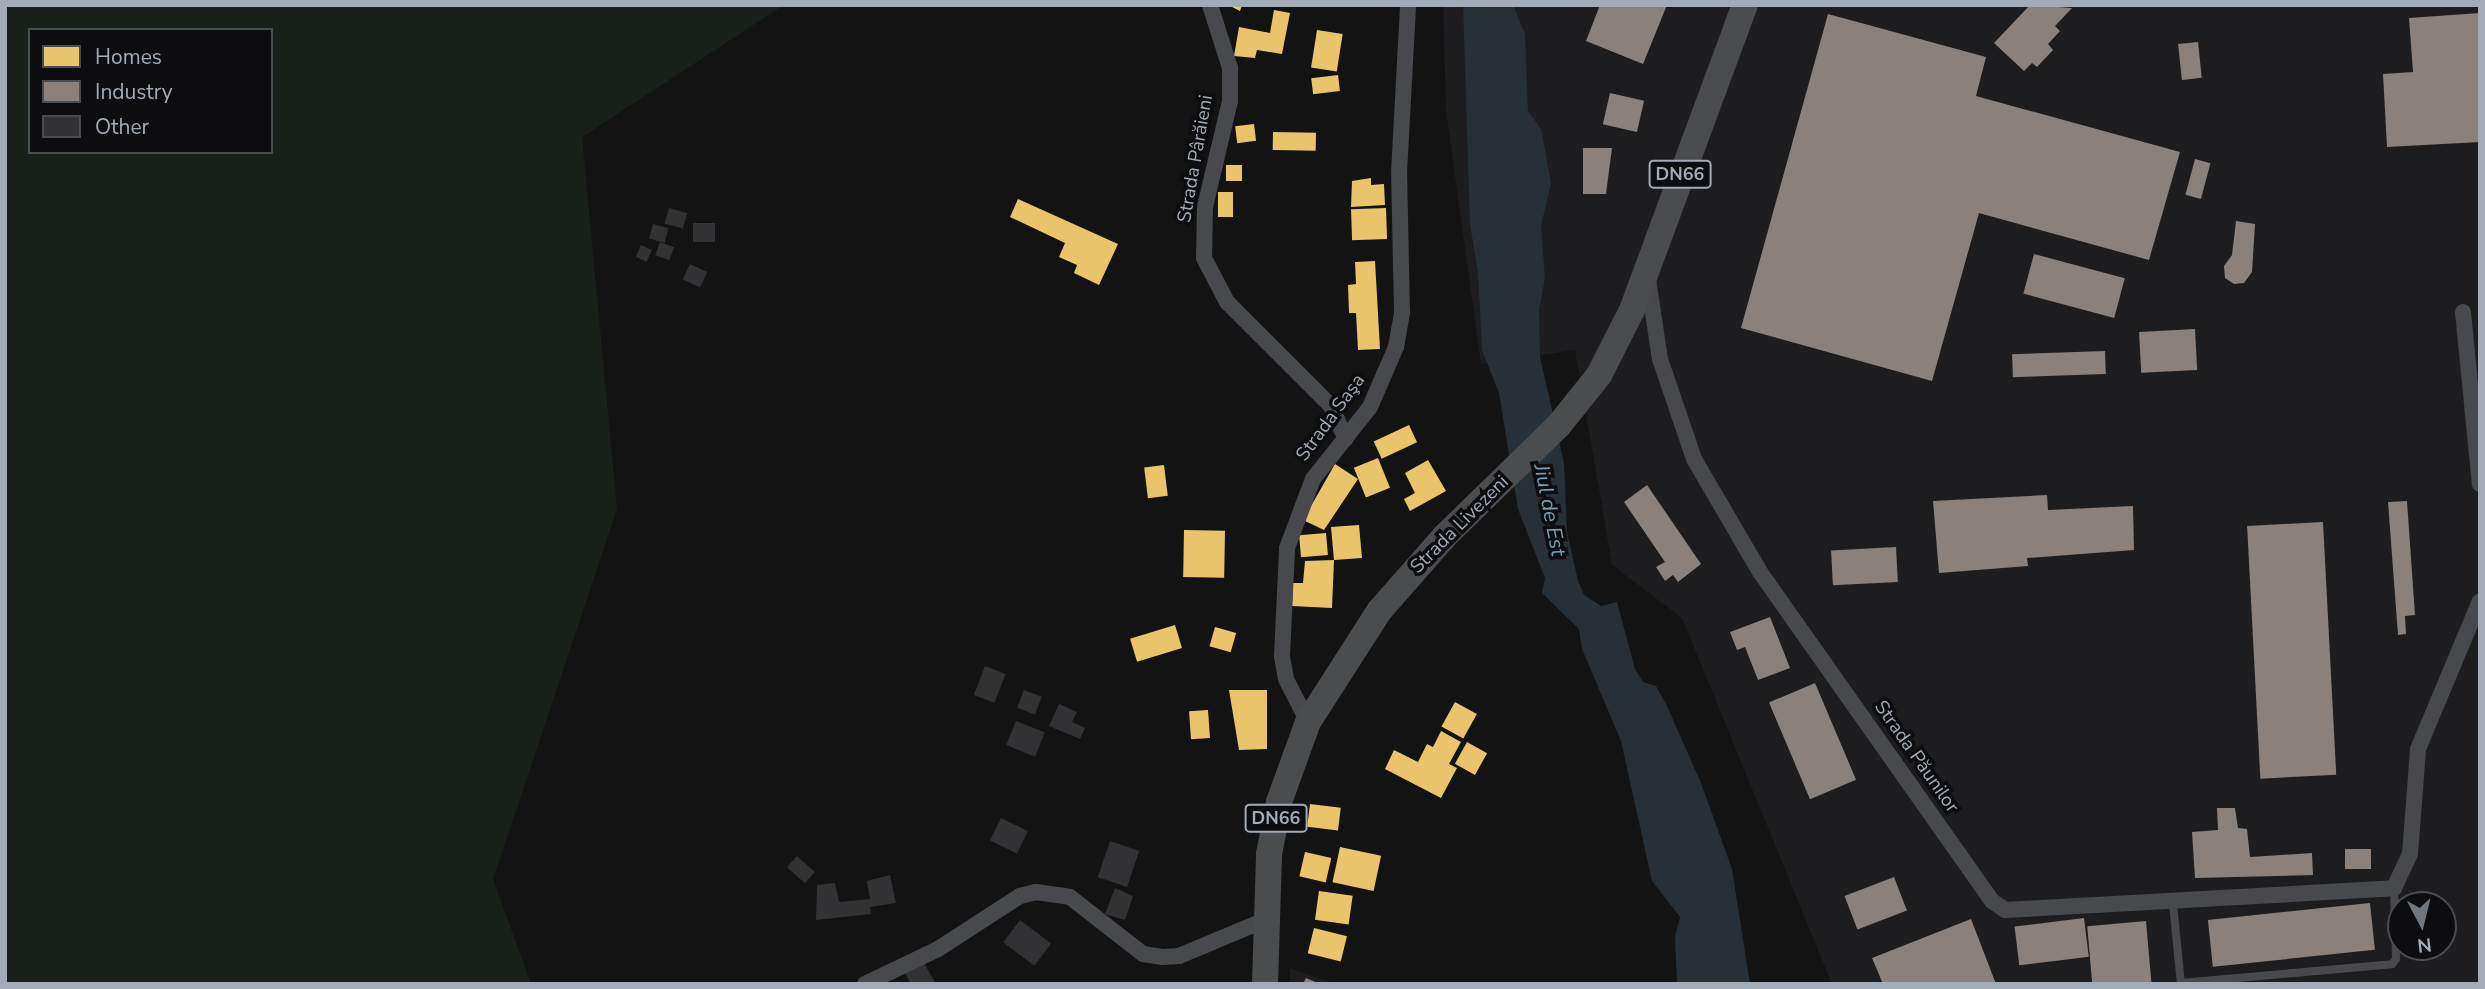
<!DOCTYPE html>
<meta charset="utf-8">
<style>
body{margin:0}
#map{position:relative;width:2485px;height:989px;overflow:hidden;background:#131313;font-family:"Nunito Sans",sans-serif}
div>[style]{position:absolute}
[style*='--x']{left:calc(var(--x)*1px);top:calc(var(--y)*1px);width:calc(var(--w)*1px);rotate:calc(var(--a)*1deg)}
.built>*{inset:0;background:#1d1d1f}
.green>*{inset:0;background:#192019}
.water>*{inset:0;background:#263036}
.homes>*{inset:0;background:#e9c46a;transform-origin:0 0}
.industry>*{inset:0;background:#8a817c;transform-origin:0 0}
.building>*{inset:0;background:#323234;transform-origin:0 0}
.service>*{height:8px;margin:-4px;padding:0 4px;transform-origin:4px;border-radius:4px;background:#47494c}
.minor>*{height:16px;margin:-8px;padding:0 8px;transform-origin:8px;border-radius:8px;background:#47494c}
.primary>*{height:26px;margin:-13px;padding:0 13px;transform-origin:13px;border-radius:13px;background:#4a4c4e}
span{translate:-50% -50%;white-space:nowrap;text-align:center;line-height:1.15;-webkit-text-stroke:7px #0d0d0f;paint-order:stroke}
.shield-label span{padding:2px 5px;background:#0d0d0f;border:2px solid;border-radius:5px;-webkit-text-stroke-width:0}
.shield-label{font-size:18px;color:#a2abb6;font-weight:700}
.street-label{font-size:19px;color:#a2abb6}
.water-label{font-size:21px;color:#769fb4;font-style:italic}
.frame{position:absolute;inset:0;border:7px solid #a2abb6;pointer-events:none}
.legend{position:absolute;left:28px;top:28px;width:245px;height:126px;box-sizing:border-box;background:#0d0d0f;border:2px solid #494c52;margin:0;padding:9px 12px;list-style:none;font-size:21px;color:#a2abb6}
.legend li{display:flex;align-items:center;gap:14px;height:35px}
.legend b{width:35px;border:2px solid #494c52}
.north{position:absolute;left:2387px;top:891px;width:70px;height:70px;box-sizing:border-box;background:#0d0d0f;border:2px solid #494c52;border-radius:50%;rotate:173deg;font-size:19px;font-weight:700;line-height:28px;text-align:center;color:#a2abb6}
.north::after{content:'';display:block;margin:auto;width:24px;height:32px;background:#70767d;clip-path:polygon(50% 0,100% 100%,50% 72%,0 100%)}
</style>
<div id="map">
<div class="built">
<i style="clip-path:polygon(evenodd,1443px 5px,2480px 5px,2480px 984px,1832px 984px,1682px 618px,1612px 565px,1575px 350px,1481px 364px,1446px 111px,1443px 5px,2401px 905px,2443px 905px,2443px 947px,2401px 947px,2401px 905px)"></i>
<i style="clip-path:polygon(1290px 968px,1336px 984px,1290px 984px)"></i>
</div>
<div class="green">
<i style="clip-path:polygon(evenodd,5px 5px,784px 5px,582px 137px,617px 509px,493px 879px,531px 984px,5px 984px,5px 5px,30px 30px,271px 30px,271px 152px,30px 152px,30px 30px)"></i>
</div>
<div class="water">
<i style="clip-path:polygon(1463px 5px,1513px 5px,1525px 34px,1528px 111px,1541px 129px,1551px 183px,1541px 226px,1545px 278px,1539px 311px,1540px 357px,1564px 463px,1567px 532px,1578px 581px,1584px 595px,1601px 606px,1617px 602px,1635px 669px,1643px 682px,1656px 686px,1667px 706px,1701px 783px,1732px 869px,1750px 984px,1677px 984px,1675px 937px,1680px 917px,1652px 881px,1621px 741px,1582px 649px,1579px 629px,1542px 593px,1545px 578px,1518px 509px,1499px 393px,1482px 350px,1478px 273px,1470px 224px)"></i>
</div>
<div class="homes">
<i style="clip-path:polygon(1228px 5px,1242px 5px,1240px 11px)"></i>
<i style="clip-path:polygon(1274px 10px,1290px 13px,1282px 54px,1257px 50px,1255px 58px,1234px 56px,1239px 27px,1270px 33px)"></i>
<i style="left:1317px;top:30px;width:26px;height:38px;rotate:9deg"></i>
<i style="left:1338px;top:75px;width:16px;height:27px;rotate:83deg"></i>
<i style="left:1254px;top:124px;width:17px;height:19px;rotate:83deg"></i>
<i style="left:1273px;top:132px;width:43px;height:18px;rotate:1deg"></i>
<i style="left:1226px;top:165px;width:16px;height:16px"></i>
<i style="clip-path:polygon(1371px 178px,1371px 185px,1384px 184px,1385px 205px,1351px 207px,1352px 181px)"></i>
<i style="left:1233px;top:192px;width:25px;height:15px;rotate:90deg"></i>
<i style="clip-path:polygon(1018px 199px,1118px 244px,1099px 285px,1074px 273px,1077px 265px,1059px 257px,1065px 243px,1010px 217px)"></i>
<i style="left:1386px;top:208px;width:31px;height:35px;rotate:88deg"></i>
<i style="clip-path:polygon(1375px 261px,1380px 349px,1358px 350px,1356px 313px,1349px 313px,1348px 285px,1356px 284px,1355px 262px)"></i>
<i style="left:1409px;top:425px;width:19px;height:39px;rotate:65deg"></i>
<i style="left:1378px;top:458px;width:32px;height:26px;rotate:68deg"></i>
<i style="clip-path:polygon(1428px 460px,1446px 491px,1410px 511px,1404px 499px,1415px 493px,1405px 473px)"></i>
<i style="clip-path:polygon(1335px 464px,1358px 479px,1324px 530px,1303px 520px)"></i>
<i style="left:1164px;top:465px;width:31px;height:20px;rotate:83deg"></i>
<i style="clip-path:polygon(1359px 525px,1362px 558px,1334px 560px,1332px 608px,1292px 606px,1293px 583px,1303px 583px,1305px 561px,1334px 560px,1331px 527px)"></i>
<i style="left:1184px;top:530px;width:41px;height:47px;rotate:1deg"></i>
<i style="left:1326px;top:533px;width:22px;height:27px;rotate:85deg"></i>
<i style="left:1175px;top:625px;width:24px;height:47px;rotate:73deg"></i>
<i style="left:1215px;top:627px;width:22px;height:20px;rotate:16deg"></i>
<i style="clip-path:polygon(1229px 690px,1267px 690px,1267px 749px,1239px 750px)"></i>
<i style="left:1455px;top:702px;width:25px;height:28px;rotate:29deg"></i>
<i style="left:1208px;top:710px;width:28px;height:19px;rotate:86deg"></i>
<i style="clip-path:polygon(1441px 731px,1461px 742px,1449px 764px,1457px 768px,1441px 798px,1385px 769px,1394px 750px,1418px 762px,1427px 744px,1433px 747px)"></i>
<i style="left:1467px;top:742px;width:23px;height:25px;rotate:29deg"></i>
<i style="left:1310px;top:804px;width:31px;height:23px;rotate:7deg"></i>
<i style="left:1340px;top:847px;width:42px;height:36px;rotate:12deg"></i>
<i style="left:1305px;top:852px;width:27px;height:25px;rotate:13deg"></i>
<i style="left:1319px;top:891px;width:34px;height:29px;rotate:8deg"></i>
<i style="left:1314px;top:928px;width:34px;height:26px;rotate:14deg"></i>
</div>
<div class="industry">
<i style="clip-path:polygon(1600px 5px,1667px 5px,1643px 64px,1586px 41px)"></i>
<i style="clip-path:polygon(2030px 5px,2072px 8px,2055px 26px,2060px 31px,2048px 44px,2053px 50px,2037px 67px,2032px 63px,2024px 71px,1994px 43px)"></i>
<i style="clip-path:polygon(2480px 13px,2480px 142px,2387px 147px,2383px 74px,2413px 72px,2409px 18px)"></i>
<i style="clip-path:polygon(1828px 14px,1986px 57px,1976px 96px,2180px 152px,2149px 260px,1979px 213px,1932px 381px,1741px 328px)"></i>
<i style="left:2198px;top:42px;width:36px;height:20px;rotate:84deg"></i>
<i style="left:1610px;top:93px;width:35px;height:32px;rotate:13deg"></i>
<i style="clip-path:polygon(1583px 148px,1612px 148px,1606px 194px,1583px 194px)"></i>
<i style="left:2195px;top:159px;width:16px;height:37px;rotate:15deg"></i>
<i style="clip-path:polygon(2236px 221px,2255px 224px,2252px 272px,2244px 283px,2234px 284px,2225px 278px,2224px 266px,2232px 255px)"></i>
<i style="left:2034px;top:254px;width:94px;height:41px;rotate:15deg"></i>
<i style="left:2195px;top:329px;width:41px;height:56px;rotate:87deg"></i>
<i style="left:2105px;top:351px;width:23px;height:93px;rotate:88deg"></i>
<i style="clip-path:polygon(1647px 485px,1701px 564px,1678px 582px,1673px 575px,1665px 581px,1656px 567px,1665px 562px,1624px 502px)"></i>
<i style="clip-path:polygon(2047px 495px,2048px 510px,2133px 506px,2134px 550px,2027px 558px,2028px 566px,1939px 573px,1933px 501px)"></i>
<i style="clip-path:polygon(2407px 501px,2415px 615px,2405px 616px,2406px 634px,2398px 635px,2388px 502px)"></i>
<i style="left:2323px;top:522px;width:253px;height:76px;rotate:87deg"></i>
<i style="left:1896px;top:547px;width:35px;height:65px;rotate:87deg"></i>
<i style="clip-path:polygon(1770px 617px,1790px 668px,1758px 680px,1745px 647px,1737px 650px,1730px 632px)"></i>
<i style="left:1815px;top:683px;width:105px;height:50px;rotate:67deg"></i>
<i style="clip-path:polygon(2217px 808px,2235px 808px,2238px 828px,2247px 829px,2250px 857px,2312px 853px,2313px 875px,2195px 878px,2192px 832px,2218px 830px)"></i>
<i style="left:2371px;top:849px;width:20px;height:26px;rotate:90deg"></i>
<i style="left:1894px;top:877px;width:36px;height:53px;rotate:69deg"></i>
<i style="left:2370px;top:903px;width:47px;height:163px;rotate:84deg"></i>
<i style="left:2084px;top:918px;width:39px;height:70px;rotate:83deg"></i>
<i style="clip-path:polygon(1971px 919px,1996px 984px,1883px 984px,1872px 958px)"></i>
<i style="left:2146px;top:921px;width:63px;height:59px;rotate:85deg"></i>
<i style="clip-path:polygon(1306px 978px,1320px 984px,1303px 984px)"></i>
</div>
<div class="building">
<i style="left:669px;top:208px;width:19px;height:16px;rotate:16deg"></i>
<i style="left:693px;top:223px;width:22px;height:19px"></i>
<i style="left:653px;top:224px;width:16px;height:15px;rotate:15deg"></i>
<i style="left:660px;top:242px;width:15px;height:14px;rotate:20deg"></i>
<i style="left:641px;top:245px;width:12px;height:13px;rotate:24deg"></i>
<i style="left:690px;top:264px;width:19px;height:17px;rotate:25deg"></i>
<i style="left:985px;top:666px;width:22px;height:31px;rotate:21deg"></i>
<i style="left:1024px;top:690px;width:19px;height:19px;rotate:21deg"></i>
<i style="clip-path:polygon(1059px 704px,1077px 712px,1072px 722px,1085px 728px,1080px 739px,1049px 726px)"></i>
<i style="left:1016px;top:721px;width:31px;height:26px;rotate:22deg"></i>
<i style="left:1001px;top:818px;width:30px;height:25px;rotate:26deg"></i>
<i style="left:1110px;top:841px;width:31px;height:38px;rotate:19deg"></i>
<i style="left:797px;top:856px;width:24px;height:15px;rotate:42deg"></i>
<i style="clip-path:polygon(890px 875px,896px 903px,870px 907px,871px 914px,816px 920px,817px 885px,835px 883px,839px 902px,870px 899px,867px 881px)"></i>
<i style="clip-path:polygon(1115px 888px,1133px 896px,1125px 920px,1105px 914px)"></i>
<i style="left:1020px;top:920px;width:39px;height:28px;rotate:37deg"></i>
<i style="clip-path:polygon(924px 963px,936px 984px,911px 984px,905px 973px)"></i>
</div>
<div class="service">
<i style="--x:2173;--y:904;--w:80;--a:84.3"></i>
<i style="--x:2181;--y:983;--w:212;--a:-5.1"></i>
<i style="--x:2392;--y:964;--w:6;--a:-51"></i>
<i style="--x:2396;--y:959;--w:71;--a:-91.6"></i>
</div>
<div class="minor">
<i style="--x:1210;--y:5;--w:66;--a:72.4"></i>
<i style="--x:1230;--y:68;--w:33;--a:90"></i>
<i style="--x:1230;--y:101;--w:109;--a:103.3"></i>
<i style="--x:1205;--y:207;--w:51;--a:91.1"></i>
<i style="--x:1204;--y:258;--w:50;--a:62.4"></i>
<i style="--x:1227;--y:302;--w:147;--a:45"></i>
<i style="--x:1331;--y:406;--w:36;--a:66"></i>
<i style="--x:1648;--y:279;--w:81;--a:81.5"></i>
<i style="--x:1660;--y:359;--w:106;--a:71.2"></i>
<i style="--x:1694;--y:459;--w:131;--a:59.7"></i>
<i style="--x:1760;--y:572;--w:403;--a:54.8"></i>
<i style="--x:1992;--y:901;--w:16;--a:35"></i>
<i style="--x:2005;--y:910;--w:390;--a:-3.2"></i>
<i style="--x:2394;--y:888;--w:38;--a:-65"></i>
<i style="--x:2410;--y:854;--w:105;--a:-85.6"></i>
<i style="--x:2418;--y:749;--w:160;--a:-67.3"></i>
<i style="--x:2463;--y:312;--w:173;--a:84.4"></i>
<i style="--x:1308;--y:722;--w:48;--a:-117.1"></i>
<i style="--x:1286;--y:679;--w:23;--a:-100"></i>
<i style="--x:1282;--y:656;--w:108;--a:-87.3"></i>
<i style="--x:1287;--y:548;--w:74;--a:-69.4"></i>
<i style="--x:1313;--y:479;--w:92;--a:-51.6"></i>
<i style="--x:1370;--y:407;--w:65;--a:-66.6"></i>
<i style="--x:1396;--y:347;--w:36;--a:-80"></i>
<i style="--x:1402;--y:312;--w:139;--a:-91.2"></i>
<i style="--x:1399;--y:173;--w:168;--a:-86.9"></i>
<i style="--x:865;--y:984;--w:81;--a:-25.6"></i>
<i style="--x:938;--y:949;--w:98;--a:-32.9"></i>
<i style="--x:1020;--y:896;--w:16;--a:-14"></i>
<i style="--x:1036;--y:892;--w:34;--a:8"></i>
<i style="--x:1070;--y:897;--w:93;--a:38"></i>
<i style="--x:1143;--y:954;--w:19;--a:9"></i>
<i style="--x:1162;--y:957;--w:17;--a:-3"></i>
<i style="--x:1179;--y:956;--w:93;--a:-22.7"></i>
</div>
<div class="primary">
<i style="--x:1265;--y:984;--w:130;--a:-88.2"></i>
<i style="--x:1269;--y:854;--w:53;--a:-79.1"></i>
<i style="--x:1279;--y:802;--w:85;--a:-70.1"></i>
<i style="--x:1308;--y:722;--w:133;--a:-57.3"></i>
<i style="--x:1380;--y:610;--w:98;--a:-48.7"></i>
<i style="--x:1445;--y:536;--w:159;--a:-44.2"></i>
<i style="--x:1559;--y:425;--w:64;--a:-51.3"></i>
<i style="--x:1599;--y:375;--w:73;--a:-63.1"></i>
<i style="--x:1632;--y:310;--w:325;--a:-69.7"></i>
</div>
<div class="shield-label">
<span style="left:1680px;top:174px">DN66</span>
<span style="left:1276px;top:818px">DN66</span>
</div>
<div class="street-label">
<span style="left:1196px;top:159px;rotate:-80deg">Strada Pârăieni</span>
<span style="left:1331px;top:418px;rotate:-54deg">Strada Saşa</span>
<span style="left:1460px;top:525px;rotate:-45deg">Strada Livezeni</span>
<span style="left:1916px;top:757px;rotate:55deg">Strada Păunilor</span>
</div>
<div class="water-label">
<span style="left:1550px;top:510px;rotate:79deg">Jiul de Est</span>
</div>
<div class="frame"></div>
<ul class="legend">
<li><b style="height:19px;background:#e9c46a"></b>Homes</li>
<li><b style="height:19px;background:#8a817c"></b>Industry</li>
<li><b style="height:19px;background:#323234"></b>Other</li>
</ul>
<div class="north">N</div>
</div>
